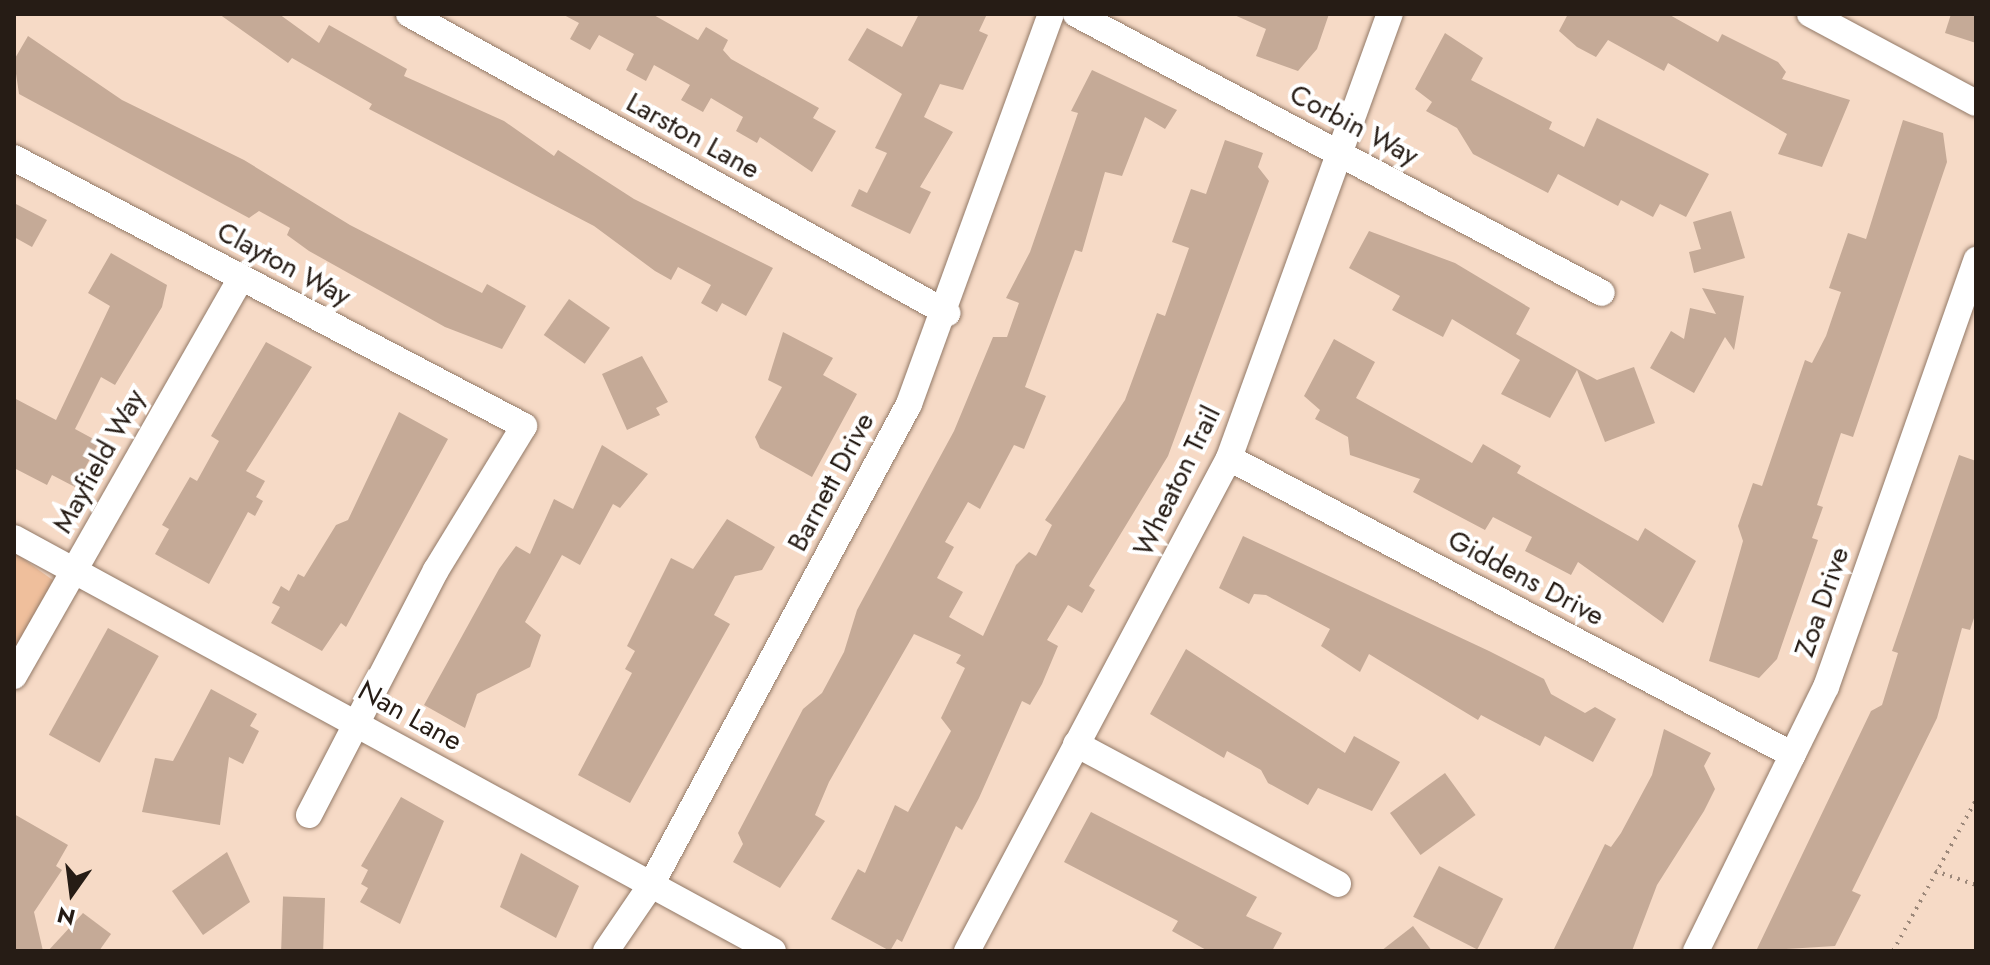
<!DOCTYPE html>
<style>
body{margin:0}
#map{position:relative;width:1990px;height:965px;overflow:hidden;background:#f6dac6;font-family:Jost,sans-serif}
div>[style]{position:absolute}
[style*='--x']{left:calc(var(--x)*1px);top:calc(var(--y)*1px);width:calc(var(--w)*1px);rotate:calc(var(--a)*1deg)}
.green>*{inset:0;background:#efbf9c}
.building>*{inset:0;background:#c5aa97;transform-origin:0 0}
.path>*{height:4px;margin-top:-2px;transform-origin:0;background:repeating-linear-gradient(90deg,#9b8779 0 2px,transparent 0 8px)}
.roads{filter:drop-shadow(0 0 2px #927967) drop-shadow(0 0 2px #927967)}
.minor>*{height:26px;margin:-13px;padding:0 13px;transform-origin:13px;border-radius:13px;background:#fff}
span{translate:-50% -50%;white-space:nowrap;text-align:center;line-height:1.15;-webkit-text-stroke:8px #fff;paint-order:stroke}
.street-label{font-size:28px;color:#261c15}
.frame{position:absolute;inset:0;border:16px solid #261c15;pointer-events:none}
.north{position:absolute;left:32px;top:853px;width:80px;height:80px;-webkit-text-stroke:6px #fff;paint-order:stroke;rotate:194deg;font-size:22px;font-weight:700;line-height:32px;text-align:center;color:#261c15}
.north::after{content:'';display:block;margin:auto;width:28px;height:36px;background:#261c15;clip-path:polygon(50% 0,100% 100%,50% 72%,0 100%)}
</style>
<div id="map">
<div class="green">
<i style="clip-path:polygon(14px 552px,54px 581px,14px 663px)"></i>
</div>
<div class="building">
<i style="clip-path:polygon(219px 14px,279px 14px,319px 43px,329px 25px,407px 69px,404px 76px,504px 121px,554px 156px,558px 150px,634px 199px,773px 268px,746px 316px,722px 303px,717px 312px,701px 303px,711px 285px,678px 267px,671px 280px,655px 271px,594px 226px,369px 109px,372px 104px,292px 58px,288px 63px)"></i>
<i style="clip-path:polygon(562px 14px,652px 14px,698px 40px,706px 27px,728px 40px,723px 50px,731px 59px,819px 108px,813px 118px,836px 131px,812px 172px,760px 137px,757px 143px,736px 131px,743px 117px,711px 98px,703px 112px,681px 100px,690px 85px,654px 65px,646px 81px,626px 70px,634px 54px,599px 35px,590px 50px,570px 39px,579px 23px)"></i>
<i style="clip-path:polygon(919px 14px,987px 14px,979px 31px,988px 35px,963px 90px,940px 84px,924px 117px,953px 132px,920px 187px,931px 192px,910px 234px,851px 206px,859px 189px,867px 193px,887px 153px,875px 148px,902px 94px,848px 60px,867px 28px,902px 47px)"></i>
<i style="clip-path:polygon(1232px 14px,1329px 14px,1317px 49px,1298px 71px,1256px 56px,1266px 29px)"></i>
<i style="clip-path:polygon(1568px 14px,1668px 14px,1718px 42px,1722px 34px,1778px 62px,1786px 72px,1782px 79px,1850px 100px,1822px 167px,1778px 154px,1787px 134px,1668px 63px,1664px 71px,1608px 40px,1596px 57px,1577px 47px,1559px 31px)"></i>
<i style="clip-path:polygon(1951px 14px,1976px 14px,1976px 43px,1945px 33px)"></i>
<i style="clip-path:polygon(1445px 33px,1483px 58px,1471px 80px,1552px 122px,1549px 129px,1584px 147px,1597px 118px,1709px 174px,1686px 217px,1660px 204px,1653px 217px,1621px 200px,1618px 206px,1558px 174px,1548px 193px,1473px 154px,1457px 128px,1426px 111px,1432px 102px,1415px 89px)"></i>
<i style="clip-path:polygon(28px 36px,122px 100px,244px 160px,350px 225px,482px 293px,487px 284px,526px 306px,502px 349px,445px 327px,309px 251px,287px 235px,290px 228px,259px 211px,249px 218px,19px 94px,14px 60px)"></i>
<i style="clip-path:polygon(1092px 70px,1177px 110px,1165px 129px,1145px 117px,1122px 176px,1105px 172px,1082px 252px,1075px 250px,1025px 387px,1046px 396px,1024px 449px,1014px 445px,980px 509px,968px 502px,945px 542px,954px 547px,937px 578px,963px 592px,949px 617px,983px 636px,1016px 565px,1029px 552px,1036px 556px,1052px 525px,1045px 520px,1125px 400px,1157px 313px,1165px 316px,1189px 248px,1172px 242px,1191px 189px,1206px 194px,1225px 140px,1263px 153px,1258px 167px,1269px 181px,1168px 456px,1089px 586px,1095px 590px,1082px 613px,1068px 605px,1047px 640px,1058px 646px,1042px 684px,1030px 705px,1022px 701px,979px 798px,962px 830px,956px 826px,902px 942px,897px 939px,890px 951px,831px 919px,858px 869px,865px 873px,895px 805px,908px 812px,951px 731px,941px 718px,965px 668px,956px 663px,961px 655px,914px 634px,829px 782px,815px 815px,825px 821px,780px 888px,733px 862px,743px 844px,738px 833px,803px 709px,822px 693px,844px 652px,857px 610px,954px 431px,993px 337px,1007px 337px,1019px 303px,1006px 298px,1030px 252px,1078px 113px,1071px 111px)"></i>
<i style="clip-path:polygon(1903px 120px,1943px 133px,1947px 162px,1853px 437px,1841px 433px,1817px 505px,1823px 507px,1812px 538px,1818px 540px,1777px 659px,1759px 678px,1709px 661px,1743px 541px,1738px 526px,1753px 483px,1762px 486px,1805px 360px,1812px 363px,1826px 336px,1841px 292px,1829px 288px,1848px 233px,1866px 239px)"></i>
<i style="clip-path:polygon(14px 203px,47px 220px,32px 247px,14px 237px)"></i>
<i style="clip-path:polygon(1731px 211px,1745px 258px,1694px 273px,1689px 252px,1701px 249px,1693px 222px)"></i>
<i style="clip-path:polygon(1369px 231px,1455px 263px,1530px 308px,1516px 334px,1597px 380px,1634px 367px,1655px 423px,1605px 442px,1577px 370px,1550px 418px,1501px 394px,1520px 360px,1452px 319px,1443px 337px,1392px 310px,1400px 296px,1349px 268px)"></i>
<i style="clip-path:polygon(111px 253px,167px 285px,162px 307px,115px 385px,101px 377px,75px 429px,99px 442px,75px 487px,52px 475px,47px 485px,14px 468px,14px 398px,56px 420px,110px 306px,88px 293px)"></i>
<i style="clip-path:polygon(1702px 288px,1744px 296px,1734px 350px,1725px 337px,1694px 393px,1650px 368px,1671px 331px,1684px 339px,1690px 308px,1716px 314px)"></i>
<i style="left:569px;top:299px;width:50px;height:44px;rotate:35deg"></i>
<i style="clip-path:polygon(783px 332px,833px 358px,823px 375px,857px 394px,812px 477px,760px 448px,755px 437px,782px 387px,768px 380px)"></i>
<i style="clip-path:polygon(1334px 339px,1375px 362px,1356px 398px,1472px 463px,1483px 444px,1521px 466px,1517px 473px,1638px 541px,1645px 528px,1696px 561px,1663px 623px,1578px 562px,1571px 575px,1525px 551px,1532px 537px,1493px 517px,1485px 530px,1413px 492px,1420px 479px,1350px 455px,1348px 437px,1315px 419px,1320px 410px,1304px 396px)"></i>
<i style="clip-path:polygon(266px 342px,312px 367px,246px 471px,265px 481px,256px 497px,263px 501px,255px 516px,248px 512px,209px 584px,155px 554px,169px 529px,162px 525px,190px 477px,197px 481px,219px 441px,211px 436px)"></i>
<i style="clip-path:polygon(642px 356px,668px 402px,656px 408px,660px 415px,627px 430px,602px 374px)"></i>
<i style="clip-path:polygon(399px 412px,448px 439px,346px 627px,341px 623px,322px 651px,271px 623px,280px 607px,272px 603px,281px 586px,289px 591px,298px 574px,304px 577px,336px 525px,348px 520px)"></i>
<i style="clip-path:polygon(602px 445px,648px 474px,620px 508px,613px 504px,580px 565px,562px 555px,525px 622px,541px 635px,530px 667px,477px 694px,465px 728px,424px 705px,499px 569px,516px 546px,530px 554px,554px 499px,573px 509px)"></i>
<i style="clip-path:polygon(1959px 455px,1976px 461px,1976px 612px,1970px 630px,1962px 628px,1937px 718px,1852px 891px,1861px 895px,1835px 946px,1756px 951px,1871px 711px,1882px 705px,1898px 653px,1892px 651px)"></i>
<i style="clip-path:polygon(727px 519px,775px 547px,762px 570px,735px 576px,714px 615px,730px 624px,630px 803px,578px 775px,632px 673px,625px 669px,635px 651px,627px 646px,671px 558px,693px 569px)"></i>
<i style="clip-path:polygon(1243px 536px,1489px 651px,1544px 679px,1551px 694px,1585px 713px,1595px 707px,1616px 719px,1593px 762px,1545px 736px,1540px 746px,1481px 715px,1478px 720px,1369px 654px,1360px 672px,1321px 646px,1330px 629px,1266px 595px,1254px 594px,1249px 604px,1219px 588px)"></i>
<i style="left:108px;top:628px;width:58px;height:122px;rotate:29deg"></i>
<i style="clip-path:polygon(1186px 649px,1345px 753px,1354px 736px,1400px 762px,1372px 811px,1318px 788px,1308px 805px,1268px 783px,1261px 770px,1227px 751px,1224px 758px,1150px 714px)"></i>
<i style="clip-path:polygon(211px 689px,257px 714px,250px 726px,259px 731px,243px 764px,229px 757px,220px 825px,142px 812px,155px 758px,173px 761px)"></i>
<i style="clip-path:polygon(1664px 729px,1711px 753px,1704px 766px,1715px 789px,1704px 811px,1657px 885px,1632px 951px,1553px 951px,1605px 844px,1611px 847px,1621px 833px,1652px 775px)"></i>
<i style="left:1445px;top:773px;width:52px;height:68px;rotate:54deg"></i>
<i style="clip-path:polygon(401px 797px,444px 821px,400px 924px,360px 902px,368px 888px,361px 884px,368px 870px,361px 866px)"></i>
<i style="clip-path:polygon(1091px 812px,1257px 897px,1246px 916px,1282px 933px,1272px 951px,1208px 951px,1172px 931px,1178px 921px,1064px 862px)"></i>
<i style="clip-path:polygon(14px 814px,68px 845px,56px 866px,62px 870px,34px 912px,43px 951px,14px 951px)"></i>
<i style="clip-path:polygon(227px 852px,250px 902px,203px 935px,172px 891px)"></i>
<i style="clip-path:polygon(521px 853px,579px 886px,556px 938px,500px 907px)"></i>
<i style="left:1439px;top:866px;width:72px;height:57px;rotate:27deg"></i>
<i style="left:325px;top:898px;width:53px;height:42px;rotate:92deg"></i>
<i style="clip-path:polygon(83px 913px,111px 934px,99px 951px,48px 951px)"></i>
<i style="clip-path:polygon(1413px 926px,1432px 951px,1381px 951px)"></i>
</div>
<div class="path">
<i style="--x:1935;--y:871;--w:43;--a:18.9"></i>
<i style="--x:1893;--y:951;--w:172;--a:-61.2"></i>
</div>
<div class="roads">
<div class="minor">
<i style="--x:409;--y:14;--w:616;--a:29.06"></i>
<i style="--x:1076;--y:14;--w:595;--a:27.94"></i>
<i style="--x:1810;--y:14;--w:188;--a:28.2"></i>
<i style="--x:14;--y:158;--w:576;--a:27.72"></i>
<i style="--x:524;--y:426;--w:169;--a:121.4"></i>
<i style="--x:436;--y:570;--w:276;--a:117.4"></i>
<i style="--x:1229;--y:458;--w:637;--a:27.77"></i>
<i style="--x:14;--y:538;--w:864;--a:28.55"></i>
<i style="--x:14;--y:676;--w:458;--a:-60.3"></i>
<i style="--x:1076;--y:744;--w:297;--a:28.1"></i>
<i style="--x:606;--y:951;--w:80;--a:-55.7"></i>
<i style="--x:651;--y:885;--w:546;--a:-61.79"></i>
<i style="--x:909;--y:404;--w:415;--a:-70"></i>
<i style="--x:967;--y:951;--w:558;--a:-62.01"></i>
<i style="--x:1229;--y:458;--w:472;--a:-70.1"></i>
<i style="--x:1696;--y:951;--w:294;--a:-63.8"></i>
<i style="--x:1826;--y:687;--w:453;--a:-70.6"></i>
</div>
</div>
<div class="street-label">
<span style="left:1354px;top:125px;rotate:28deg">Corbin Way</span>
<span style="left:693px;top:136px;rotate:29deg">Larston Lane</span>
<span style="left:284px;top:264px;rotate:28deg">Clayton Way</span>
<span style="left:99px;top:461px;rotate:-61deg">Mayfield Way</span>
<span style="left:1177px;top:481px;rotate:-64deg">Wheaton Trail</span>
<span style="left:831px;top:482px;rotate:-62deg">Barnett Drive</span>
<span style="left:1526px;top:578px;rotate:28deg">Giddens Drive</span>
<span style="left:1822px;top:602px;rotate:-71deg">Zoa Drive</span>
<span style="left:410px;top:716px;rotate:29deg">Nan Lane</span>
</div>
<div class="frame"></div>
<div class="north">N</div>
</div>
